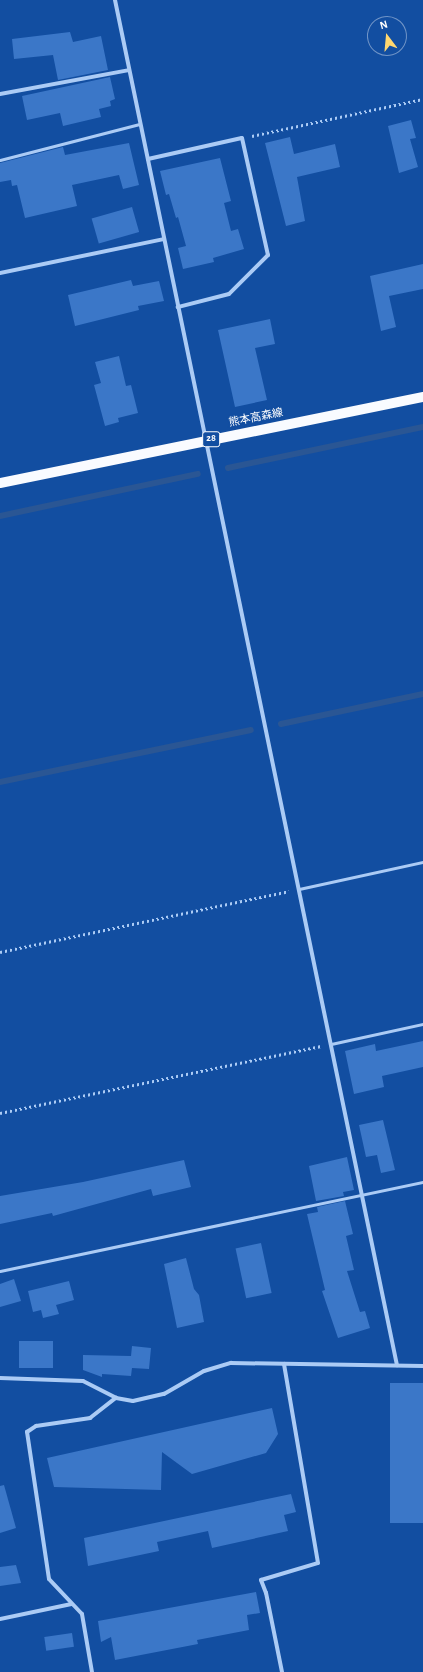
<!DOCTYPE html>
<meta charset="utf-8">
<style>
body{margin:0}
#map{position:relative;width:423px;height:1672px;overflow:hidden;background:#124ea1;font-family:"Alegreya Sans","Noto Sans JP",sans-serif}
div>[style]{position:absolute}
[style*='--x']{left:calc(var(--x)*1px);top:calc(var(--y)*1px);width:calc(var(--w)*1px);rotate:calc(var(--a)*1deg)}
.stream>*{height:5.5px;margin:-2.75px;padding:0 2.75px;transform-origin:2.75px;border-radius:2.75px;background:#2a5694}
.building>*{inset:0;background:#3b77c8;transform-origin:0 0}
.path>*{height:2.5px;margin-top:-1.25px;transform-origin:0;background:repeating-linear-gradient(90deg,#abcbf5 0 2px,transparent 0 5px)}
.service>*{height:3px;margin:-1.5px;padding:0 1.5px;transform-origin:1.5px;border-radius:1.5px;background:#abcbf5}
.minor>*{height:4px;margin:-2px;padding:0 2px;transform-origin:2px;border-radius:2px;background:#abcbf5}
.primary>*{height:10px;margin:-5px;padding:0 5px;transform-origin:5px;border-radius:5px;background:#f9fbff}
span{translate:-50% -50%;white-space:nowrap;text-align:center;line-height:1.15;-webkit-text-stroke:3.5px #124ea1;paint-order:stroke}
.shield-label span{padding:1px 3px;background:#124ea1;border:1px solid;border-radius:3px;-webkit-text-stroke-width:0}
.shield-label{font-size:10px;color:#fff;font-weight:700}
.street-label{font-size:11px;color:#fff}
.north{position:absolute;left:367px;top:16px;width:40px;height:40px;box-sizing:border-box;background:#124ea1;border:1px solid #7195c7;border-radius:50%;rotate:344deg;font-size:11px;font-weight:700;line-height:16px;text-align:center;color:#fff}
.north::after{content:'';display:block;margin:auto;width:14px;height:18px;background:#ffd76f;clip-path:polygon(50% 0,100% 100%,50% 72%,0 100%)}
</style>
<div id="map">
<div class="stream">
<i style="--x:228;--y:468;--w:199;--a:-11.9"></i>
<i style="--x:0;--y:516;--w:202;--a:-12"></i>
<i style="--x:281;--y:724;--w:145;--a:-11.9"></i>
<i style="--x:0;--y:782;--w:256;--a:-11.7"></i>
</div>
<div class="building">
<i style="clip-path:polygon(70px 32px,73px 42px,101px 36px,108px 70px,58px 80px,53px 55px,14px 59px,12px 39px)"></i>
<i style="clip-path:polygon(110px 77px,115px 99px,110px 101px,111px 106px,99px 109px,101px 117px,63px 126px,60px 113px,27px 120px,22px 96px)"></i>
<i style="clip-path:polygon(411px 120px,416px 138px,410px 139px,418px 167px,399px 173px,388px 126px)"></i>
<i style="clip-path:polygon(290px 137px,294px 154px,335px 144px,340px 167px,297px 177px,305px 221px,286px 226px,265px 143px)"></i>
<i style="clip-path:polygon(129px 143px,139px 185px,123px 189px,119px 175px,72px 185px,77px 206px,25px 218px,17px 185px,12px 186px,11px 180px,0 182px,0 163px,63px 147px,65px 155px)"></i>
<i style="clip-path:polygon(220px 158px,231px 201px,224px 203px,231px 231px,238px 229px,244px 249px,213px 258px,214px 262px,183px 269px,178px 248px,186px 246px,178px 217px,176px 218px,169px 194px,166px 195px,160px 171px)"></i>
<i style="left:132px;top:207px;width:26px;height:42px;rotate:74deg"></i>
<i style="clip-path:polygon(423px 264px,423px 289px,389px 296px,396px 327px,381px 331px,370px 276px)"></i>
<i style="clip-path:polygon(131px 280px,133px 286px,159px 281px,164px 301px,138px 306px,139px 310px,75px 326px,68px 295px)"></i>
<i style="clip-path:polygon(270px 319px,275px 344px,255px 348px,267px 400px,235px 407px,218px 330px)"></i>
<i style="clip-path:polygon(119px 356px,126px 386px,131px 385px,138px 413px,118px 418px,119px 422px,105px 426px,94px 385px,101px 383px,95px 362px)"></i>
<i style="clip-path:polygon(423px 1041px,423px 1067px,382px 1076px,384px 1087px,354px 1094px,345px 1051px,375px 1044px,376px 1051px)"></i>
<i style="clip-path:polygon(383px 1120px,395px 1170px,381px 1173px,377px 1155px,366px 1157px,359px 1125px)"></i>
<i style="clip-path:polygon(347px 1157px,354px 1190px,343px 1192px,344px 1196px,316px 1201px,309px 1166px)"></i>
<i style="clip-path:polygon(184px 1160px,191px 1187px,153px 1196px,151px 1189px,53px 1216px,52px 1213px,0 1224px,0 1196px,83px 1182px)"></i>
<i style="clip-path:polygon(345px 1201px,353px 1234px,346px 1236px,354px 1270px,347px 1271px,360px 1312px,365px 1311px,370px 1328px,338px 1338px,322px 1291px,325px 1290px,307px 1214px,318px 1212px,317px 1207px)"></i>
<i style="left:261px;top:1243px;width:51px;height:26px;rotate:78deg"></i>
<i style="clip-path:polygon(186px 1258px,194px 1289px,199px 1295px,204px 1322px,177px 1328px,164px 1264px)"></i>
<i style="clip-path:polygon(14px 1279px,21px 1301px,0 1307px,0 1284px)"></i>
<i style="clip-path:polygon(69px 1281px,74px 1300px,56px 1305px,59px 1314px,43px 1318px,41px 1310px,33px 1312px,28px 1291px)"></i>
<i style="left:19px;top:1341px;width:34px;height:27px"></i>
<i style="clip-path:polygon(132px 1346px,151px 1348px,149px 1369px,132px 1368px,131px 1376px,102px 1374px,102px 1377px,83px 1370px,83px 1355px,131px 1356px)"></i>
<i style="left:390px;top:1383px;width:33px;height:140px"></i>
<i style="clip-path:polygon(272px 1408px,278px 1434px,266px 1453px,192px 1474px,162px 1452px,161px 1490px,54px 1487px,47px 1458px)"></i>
<i style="clip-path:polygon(4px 1485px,16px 1528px,0 1533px,0 1486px)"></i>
<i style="clip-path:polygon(291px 1494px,296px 1512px,284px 1515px,288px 1531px,212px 1548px,208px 1531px,157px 1542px,159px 1551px,88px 1566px,84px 1538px)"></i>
<i style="clip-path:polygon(16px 1565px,21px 1583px,0 1586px,0 1567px)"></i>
<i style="clip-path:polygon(256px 1592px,260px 1613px,247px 1615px,249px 1630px,197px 1640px,198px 1644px,115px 1660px,111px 1637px,101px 1642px,98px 1621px)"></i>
<i style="left:72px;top:1633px;width:14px;height:28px;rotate:82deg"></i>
</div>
<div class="path">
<i style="--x:252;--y:136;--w:175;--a:-12.2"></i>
<i style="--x:0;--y:952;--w:295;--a:-11.9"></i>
<i style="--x:0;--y:1113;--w:328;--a:-11.8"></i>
</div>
<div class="service">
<i style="--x:0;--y:160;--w:144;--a:-14.5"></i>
<i style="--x:299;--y:889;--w:127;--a:-12.3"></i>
<i style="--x:331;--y:1044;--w:94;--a:-12.3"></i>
<i style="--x:0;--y:1271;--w:432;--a:-11.9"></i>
</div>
<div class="minor">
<i style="--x:115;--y:0;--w:1394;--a:78.33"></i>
<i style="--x:0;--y:94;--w:131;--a:-10.5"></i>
<i style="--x:148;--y:159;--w:96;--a:-12.6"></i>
<i style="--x:242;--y:138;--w:120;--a:77.5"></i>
<i style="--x:268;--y:255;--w:55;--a:135"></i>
<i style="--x:229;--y:294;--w:53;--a:165.7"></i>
<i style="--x:0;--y:273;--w:167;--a:-11.7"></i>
<i style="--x:0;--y:1378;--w:83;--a:2.1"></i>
<i style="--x:83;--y:1381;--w:37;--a:27"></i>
<i style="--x:116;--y:1398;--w:17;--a:10"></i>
<i style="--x:133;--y:1401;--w:32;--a:-13"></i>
<i style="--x:164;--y:1394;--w:46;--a:-29.9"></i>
<i style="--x:204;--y:1371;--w:28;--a:-17"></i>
<i style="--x:231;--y:1363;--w:192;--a:0.9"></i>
<i style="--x:0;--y:1619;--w:73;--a:-11.9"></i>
<i style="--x:92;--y:1672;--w:59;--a:-99.8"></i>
<i style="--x:82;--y:1614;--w:48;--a:-133.3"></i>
<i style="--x:49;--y:1579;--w:149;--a:-98.5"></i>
<i style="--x:27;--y:1432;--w:11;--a:-34"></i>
<i style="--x:36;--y:1426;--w:55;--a:-8.4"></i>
<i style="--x:90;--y:1418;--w:33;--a:-38"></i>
<i style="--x:282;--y:1672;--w:81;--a:-101.4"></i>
<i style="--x:266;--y:1593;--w:14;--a:-111"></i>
<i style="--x:261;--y:1580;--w:59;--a:-16.6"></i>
<i style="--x:318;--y:1563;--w:202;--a:-99.7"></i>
</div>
<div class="primary">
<i style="--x:0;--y:483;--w:432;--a:-11.5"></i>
</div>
<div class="shield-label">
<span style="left:211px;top:439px">28</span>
</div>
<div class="street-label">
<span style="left:256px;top:418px;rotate:-11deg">熊本高森線</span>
</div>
<div class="north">N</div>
</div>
